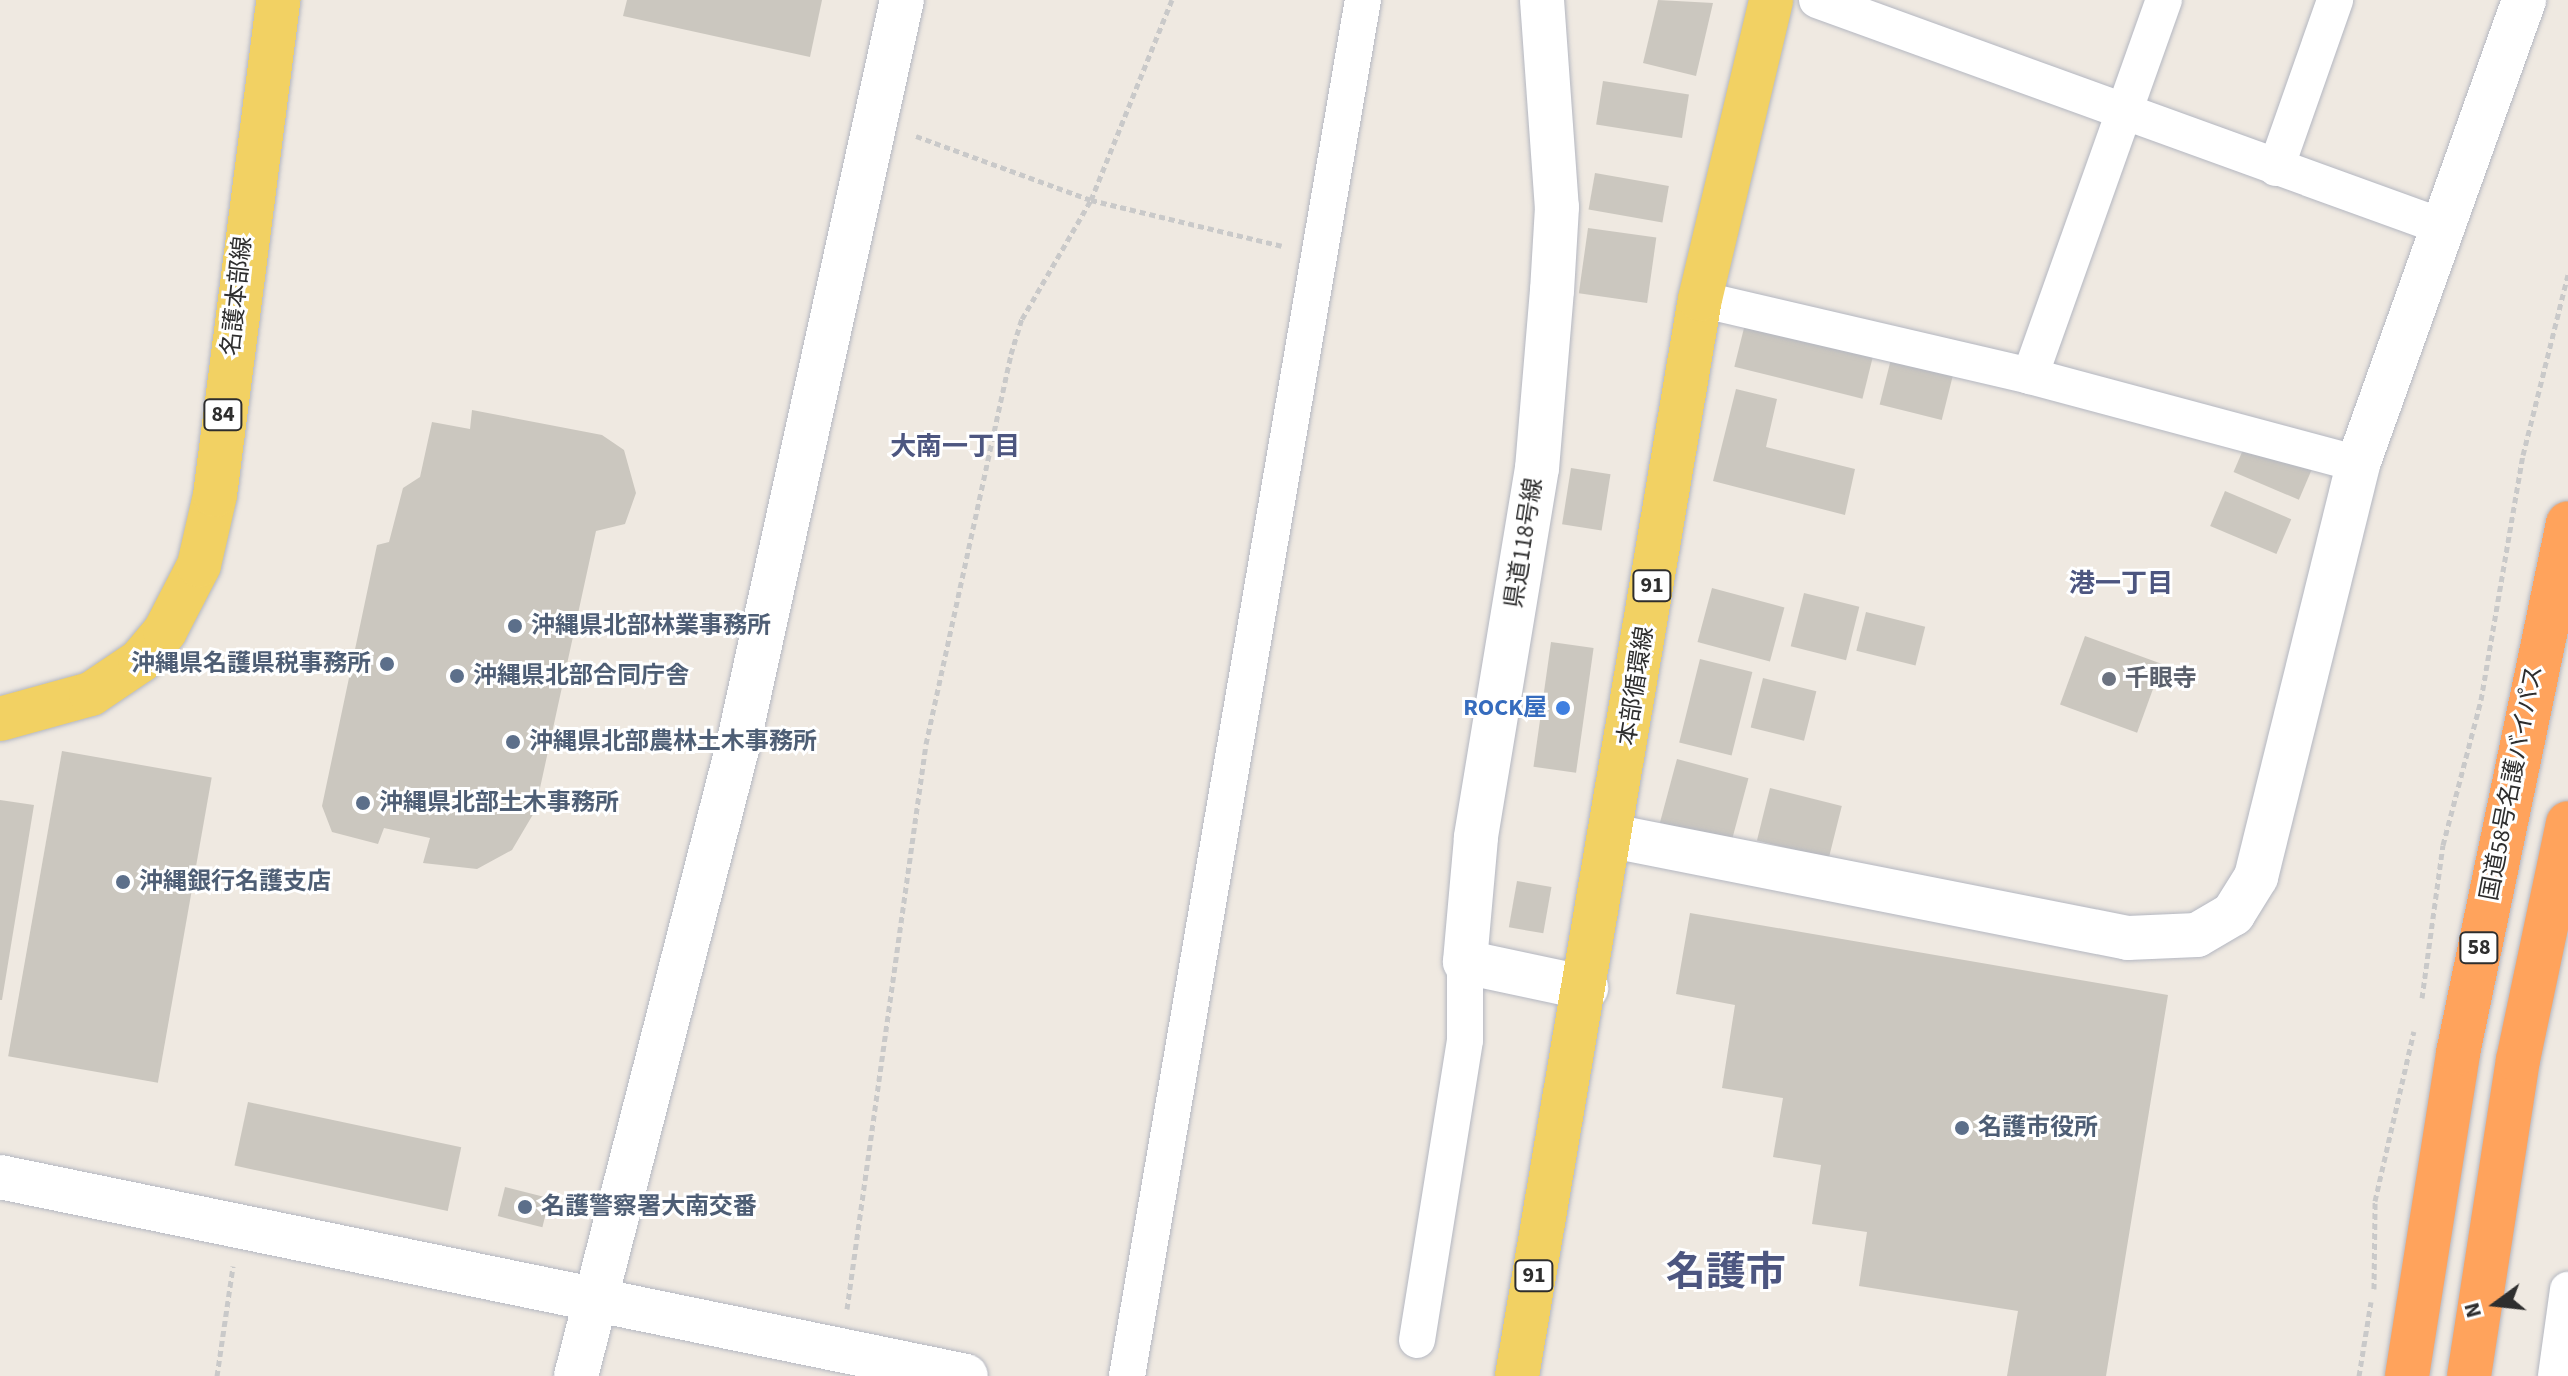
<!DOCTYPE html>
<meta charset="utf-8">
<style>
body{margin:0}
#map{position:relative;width:2568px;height:1376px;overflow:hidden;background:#efe9e1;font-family:"Source Sans 3","Noto Sans JP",sans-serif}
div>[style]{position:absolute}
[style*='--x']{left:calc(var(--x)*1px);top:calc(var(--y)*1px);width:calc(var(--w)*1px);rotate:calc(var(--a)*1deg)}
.building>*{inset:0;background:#cbc7bf;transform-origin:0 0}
.path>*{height:5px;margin-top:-2.5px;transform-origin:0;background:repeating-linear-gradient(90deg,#c9c9c9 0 6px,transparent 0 10px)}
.roads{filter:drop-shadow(0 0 2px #b4b7c1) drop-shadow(0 0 2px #b4b7c1)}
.street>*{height:36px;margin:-18px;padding:0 18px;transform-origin:18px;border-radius:18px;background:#fff}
.secondary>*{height:44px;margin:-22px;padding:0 22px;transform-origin:22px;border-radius:22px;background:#fff}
.primary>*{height:44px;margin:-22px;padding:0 22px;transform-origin:22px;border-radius:22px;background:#f2d163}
.highway>*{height:44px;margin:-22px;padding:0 22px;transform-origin:22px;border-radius:22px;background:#ffa35c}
.dots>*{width:22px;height:22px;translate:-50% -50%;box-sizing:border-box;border:4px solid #fff;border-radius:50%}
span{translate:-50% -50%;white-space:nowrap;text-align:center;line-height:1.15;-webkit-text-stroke:6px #fff;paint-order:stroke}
.shield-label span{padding:2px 6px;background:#fff;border:2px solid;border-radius:6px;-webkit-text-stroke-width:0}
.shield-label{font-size:22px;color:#2e2e2e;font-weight:700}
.street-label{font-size:24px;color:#2e2e2e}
.service-label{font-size:24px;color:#4e5e75;font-weight:700}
.left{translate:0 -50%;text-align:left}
.right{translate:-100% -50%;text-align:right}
.worship-label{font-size:24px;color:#5b616d;font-weight:700}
.shop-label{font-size:24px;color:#366cbe;font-weight:700}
.neighbourhood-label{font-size:26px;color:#4d5680;font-weight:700}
.town-label{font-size:40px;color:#4d5680;font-weight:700}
.north{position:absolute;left:2456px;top:1264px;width:80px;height:80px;-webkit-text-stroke:6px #fff;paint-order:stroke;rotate:255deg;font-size:22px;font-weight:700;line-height:32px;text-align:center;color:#2e2e2e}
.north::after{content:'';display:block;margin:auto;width:28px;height:36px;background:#2e2e2e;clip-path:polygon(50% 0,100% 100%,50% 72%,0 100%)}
</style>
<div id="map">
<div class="building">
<i style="clip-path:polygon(627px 0,822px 0,810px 57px,623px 16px)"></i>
<i style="clip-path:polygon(1658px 0,1713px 3px,1696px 76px,1643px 63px)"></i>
<i style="left:1603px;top:81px;width:87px;height:44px;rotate:9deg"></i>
<i style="left:1595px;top:173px;width:75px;height:37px;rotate:10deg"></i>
<i style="left:1588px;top:228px;width:69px;height:66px;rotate:8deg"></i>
<i style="left:1745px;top:324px;width:132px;height:44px;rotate:14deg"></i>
<i style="left:1891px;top:359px;width:64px;height:47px;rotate:14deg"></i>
<i style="clip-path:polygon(1736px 389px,1777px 399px,1766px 447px,1855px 469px,1845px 515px,1713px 481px)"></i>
<i style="clip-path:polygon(472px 410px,602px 435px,624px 450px,636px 493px,625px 524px,596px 531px,535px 811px,512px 850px,477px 869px,423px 863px,430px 838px,384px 828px,378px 844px,332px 832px,322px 806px,377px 545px,389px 542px,403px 488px,420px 477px,432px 422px,470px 429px)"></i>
<i style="left:2248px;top:438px;width:71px;height:37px;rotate:23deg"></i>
<i style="left:1571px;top:468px;width:40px;height:57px;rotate:9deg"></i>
<i style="left:2225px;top:491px;width:72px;height:38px;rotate:23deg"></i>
<i style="left:1712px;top:588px;width:75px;height:56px;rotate:15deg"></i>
<i style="left:1804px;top:593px;width:57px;height:55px;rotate:14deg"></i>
<i style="left:1866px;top:612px;width:61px;height:40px;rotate:14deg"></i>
<i style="left:2085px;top:636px;width:82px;height:73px;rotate:20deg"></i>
<i style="left:1551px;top:642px;width:43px;height:126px;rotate:8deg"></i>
<i style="left:1700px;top:659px;width:54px;height:86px;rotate:14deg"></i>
<i style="left:1763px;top:678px;width:55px;height:51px;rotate:14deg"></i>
<i style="left:62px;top:751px;width:152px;height:310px;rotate:10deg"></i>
<i style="left:1677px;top:759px;width:74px;height:66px;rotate:15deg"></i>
<i style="left:1770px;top:788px;width:74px;height:54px;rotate:14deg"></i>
<i style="clip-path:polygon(0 800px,34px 805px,2px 1000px,0 1000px)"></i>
<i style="left:1517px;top:881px;width:35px;height:47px;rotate:10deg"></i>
<i style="clip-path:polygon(1690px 913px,2168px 995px,2106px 1376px,2007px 1376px,2018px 1311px,1859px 1286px,1867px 1232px,1812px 1224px,1821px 1165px,1773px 1157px,1783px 1098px,1722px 1088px,1735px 1005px,1676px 994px)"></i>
<i style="left:248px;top:1102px;width:218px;height:65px;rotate:12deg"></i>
<i style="left:505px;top:1187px;width:46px;height:30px;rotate:14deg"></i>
</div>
<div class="path">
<i style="--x:916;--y:136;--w:186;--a:20.1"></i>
<i style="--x:1091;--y:200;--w:196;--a:13.5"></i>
<i style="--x:2422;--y:998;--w:154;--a:-82.2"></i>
<i style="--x:2443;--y:845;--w:150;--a:-75.3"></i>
<i style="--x:2481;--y:700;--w:249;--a:-80.3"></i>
<i style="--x:2523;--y:455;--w:186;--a:-76"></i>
<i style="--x:2374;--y:1289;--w:88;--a:-89.3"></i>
<i style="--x:2375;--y:1201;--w:174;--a:-77.1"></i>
<i style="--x:847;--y:1309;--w:570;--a:-82.04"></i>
<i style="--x:926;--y:744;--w:399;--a:-77.7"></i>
<i style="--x:1011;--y:354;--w:37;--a:-73"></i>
<i style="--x:1022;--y:319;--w:138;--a:-59.9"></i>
<i style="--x:1091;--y:200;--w:216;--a:-68"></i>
<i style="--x:217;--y:1376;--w:111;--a:-81.7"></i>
<i style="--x:2359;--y:1376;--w:75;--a:-80.8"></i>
</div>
<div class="roads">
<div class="street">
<i style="--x:1817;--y:0;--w:666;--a:19.93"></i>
<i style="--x:2276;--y:168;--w:178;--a:-70.6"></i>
<i style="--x:1700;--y:299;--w:339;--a:13.1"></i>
<i style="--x:2030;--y:376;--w:340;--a:15"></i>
<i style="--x:2030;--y:376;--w:399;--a:-70.4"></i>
<i style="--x:1417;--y:1340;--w:304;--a:-80.9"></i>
<i style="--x:1465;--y:1040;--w:78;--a:-90"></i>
<i style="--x:1127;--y:1376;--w:1396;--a:-80.27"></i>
<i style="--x:2556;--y:1376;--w:87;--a:-82.1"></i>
</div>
<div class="secondary">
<i style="--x:1542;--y:0;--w:208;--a:85.9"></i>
<i style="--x:1557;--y:207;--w:83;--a:93.4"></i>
<i style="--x:1552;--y:290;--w:179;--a:94.8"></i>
<i style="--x:1537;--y:468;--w:375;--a:99.4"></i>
<i style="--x:1476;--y:838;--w:124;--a:95.1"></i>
<i style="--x:1465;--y:962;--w:124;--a:12.1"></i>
<i style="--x:1612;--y:836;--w:526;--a:11.18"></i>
<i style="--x:2128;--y:938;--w:69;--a:-2.5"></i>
<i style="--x:2197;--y:935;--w:42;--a:-30.3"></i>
<i style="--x:2233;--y:914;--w:44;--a:-58.1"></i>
<i style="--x:2256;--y:877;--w:425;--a:-76.1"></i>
<i style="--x:2358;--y:464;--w:493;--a:-70.3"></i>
<i style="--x:0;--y:1177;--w:986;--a:11.64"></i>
<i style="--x:576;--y:1376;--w:651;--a:-75.6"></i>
<i style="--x:738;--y:745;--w:763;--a:-77.59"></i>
</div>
<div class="primary">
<i style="--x:0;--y:719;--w:94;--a:-15.4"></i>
<i style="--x:91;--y:694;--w:59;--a:-34"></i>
<i style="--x:140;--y:661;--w:39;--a:-50"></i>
<i style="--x:165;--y:631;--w:74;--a:-62.7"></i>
<i style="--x:199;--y:565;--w:72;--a:-77.1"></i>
<i style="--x:215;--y:495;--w:499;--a:-82.7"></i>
<i style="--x:1517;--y:1376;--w:1092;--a:-80.36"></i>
<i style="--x:1700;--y:299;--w:307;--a:-76.6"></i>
</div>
<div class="highway">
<i style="--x:2407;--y:1376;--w:327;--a:-81"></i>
<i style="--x:2458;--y:1053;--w:541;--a:-78.27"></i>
<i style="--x:2469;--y:1376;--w:320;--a:-81.2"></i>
<i style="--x:2518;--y:1060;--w:242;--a:-78.1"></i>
</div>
</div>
<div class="dots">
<i style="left:515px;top:626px;background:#5c6f8a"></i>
<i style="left:387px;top:664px;background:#5c6f8a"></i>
<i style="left:457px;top:676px;background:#5c6f8a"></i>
<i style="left:2109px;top:679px;background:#6b7280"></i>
<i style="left:1563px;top:708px;background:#3f7fe0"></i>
<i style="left:513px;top:742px;background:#5c6f8a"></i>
<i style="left:363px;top:803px;background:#5c6f8a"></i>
<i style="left:123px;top:882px;background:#5c6f8a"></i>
<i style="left:1962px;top:1128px;background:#5c6f8a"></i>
<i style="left:525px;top:1207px;background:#5c6f8a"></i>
</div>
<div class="shield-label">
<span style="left:223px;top:415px">84</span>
<span style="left:1652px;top:586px">91</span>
<span style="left:2479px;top:948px">58</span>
<span style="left:1534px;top:1276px">91</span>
</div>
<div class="street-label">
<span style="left:237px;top:296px;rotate:-84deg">名護本部線</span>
<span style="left:1524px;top:543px;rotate:-81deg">県道118号線</span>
<span style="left:1636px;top:686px;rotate:-81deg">本部循環線</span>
<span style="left:2512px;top:783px;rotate:-79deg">国道58号名護バイパス</span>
</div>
<div class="service-label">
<span class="left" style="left:531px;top:626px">沖縄県北部林業事務所</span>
<span class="right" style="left:371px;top:664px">沖縄県名護県税事務所</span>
<span class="left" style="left:473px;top:676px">沖縄県北部合同庁舎</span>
<span class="left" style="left:529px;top:742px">沖縄県北部農林土木事務所</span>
<span class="left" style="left:379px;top:803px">沖縄県北部土木事務所</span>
<span class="left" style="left:139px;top:882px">沖縄銀行名護支店</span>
<span class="left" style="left:1978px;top:1128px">名護市役所</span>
<span class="left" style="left:541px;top:1207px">名護警察署大南交番</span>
</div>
<div class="worship-label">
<span class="left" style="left:2125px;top:679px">千眼寺</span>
</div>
<div class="shop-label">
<span class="right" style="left:1547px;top:708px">ROCK屋</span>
</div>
<div class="neighbourhood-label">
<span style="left:955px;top:447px">大南一丁目</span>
<span style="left:2121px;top:584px">港一丁目</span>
</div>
<div class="town-label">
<span style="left:1726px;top:1273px">名護市</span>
</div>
<div class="north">N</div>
</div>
